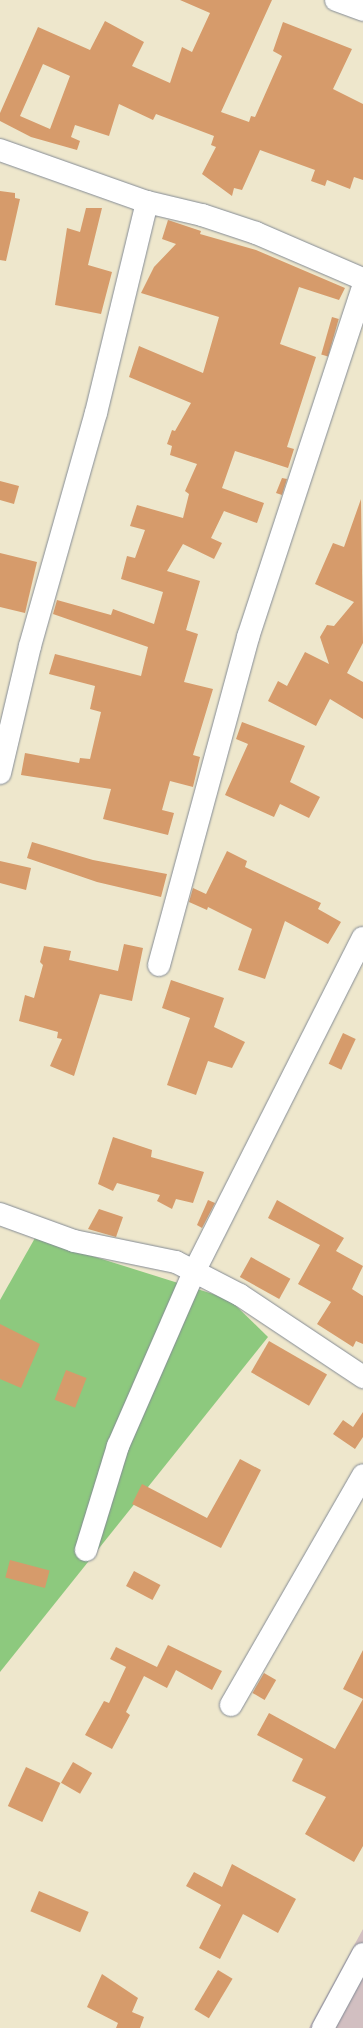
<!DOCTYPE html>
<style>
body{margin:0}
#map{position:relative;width:363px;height:2028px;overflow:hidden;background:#eee7cc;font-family:Pangolin,sans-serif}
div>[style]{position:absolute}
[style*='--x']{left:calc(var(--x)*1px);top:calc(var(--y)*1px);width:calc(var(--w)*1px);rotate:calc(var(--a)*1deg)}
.industrial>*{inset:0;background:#d2bfc1}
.green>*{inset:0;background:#8dc97e}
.building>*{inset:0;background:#d69b6b;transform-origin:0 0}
.roads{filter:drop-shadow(0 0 1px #848b95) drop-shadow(0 0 1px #848b95)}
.minor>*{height:22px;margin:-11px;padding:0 11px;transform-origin:11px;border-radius:11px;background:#fff}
span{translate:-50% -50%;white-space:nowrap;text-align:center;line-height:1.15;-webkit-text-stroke:4px #f7f3e8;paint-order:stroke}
</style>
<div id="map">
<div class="industrial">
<i style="clip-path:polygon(363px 1929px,363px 2028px,309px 2028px)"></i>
</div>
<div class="green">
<i style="clip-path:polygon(35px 1238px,229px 1299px,268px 1337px,0 1672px,0 1300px)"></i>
</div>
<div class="building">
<i style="clip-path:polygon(evenodd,180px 0,272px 0,221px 112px,249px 122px,251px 116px,255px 117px,282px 56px,273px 51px,283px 22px,352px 49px,333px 89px,363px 104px,363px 180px,354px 177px,350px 189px,327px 180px,325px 186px,311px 181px,315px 170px,260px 150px,242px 190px,234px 188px,232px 196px,202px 174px,216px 147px,211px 145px,214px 136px,156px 114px,153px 120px,119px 104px,109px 136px,75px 125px,71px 137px,80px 141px,77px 150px,31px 137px,0 121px,0 113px,38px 27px,90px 50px,105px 21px,144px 42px,132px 66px,170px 83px,182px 47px,192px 52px,210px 13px,180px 0,43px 64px,70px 76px,50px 129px,20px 116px,43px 64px)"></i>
<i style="clip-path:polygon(0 191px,15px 193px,15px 198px,20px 199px,6px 261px,0 260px)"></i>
<i style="clip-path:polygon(86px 208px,102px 208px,88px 265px,112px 272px,101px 314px,55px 305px,67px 228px,80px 232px)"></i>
<i style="clip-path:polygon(168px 220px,201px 231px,200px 234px,256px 250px,345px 288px,339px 300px,299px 287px,280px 344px,316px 357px,287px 447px,294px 449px,288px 468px,235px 451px,222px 488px,264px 503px,257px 523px,224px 511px,211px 538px,222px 543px,214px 559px,183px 544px,167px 571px,200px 581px,186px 630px,198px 634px,184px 682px,213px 689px,193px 755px,200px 757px,193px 787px,170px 781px,162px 810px,174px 813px,168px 835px,103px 819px,111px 789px,21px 775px,25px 753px,79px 763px,80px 758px,90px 759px,101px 712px,90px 709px,95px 686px,49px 674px,55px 654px,141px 676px,148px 647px,53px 614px,57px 600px,111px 615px,113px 609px,154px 624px,163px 592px,121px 579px,127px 556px,135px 558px,145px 530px,130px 526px,137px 505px,183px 518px,189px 494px,185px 491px,197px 464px,170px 455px,172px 446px,167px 444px,172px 430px,175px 431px,191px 403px,129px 377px,139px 346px,203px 373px,219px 317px,141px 293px,154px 267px,176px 244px,162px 239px)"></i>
<i style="left:332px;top:317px;width:7px;height:39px;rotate:16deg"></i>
<i style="clip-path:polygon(282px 478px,287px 479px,282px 495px,276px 493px)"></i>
<i style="clip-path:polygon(0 481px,19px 486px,14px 504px,0 500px)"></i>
<i style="clip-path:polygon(361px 499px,363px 643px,347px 673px,363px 682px,363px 719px,330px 699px,316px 726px,268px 701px,278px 681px,287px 686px,305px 652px,329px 664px,320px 637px,327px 625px,334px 626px,354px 602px,315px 584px,333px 543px,344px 547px)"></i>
<i style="clip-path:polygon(0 553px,37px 562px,25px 613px,0 607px)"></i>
<i style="clip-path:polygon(242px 722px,305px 746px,290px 782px,320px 797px,309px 818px,280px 804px,274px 817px,225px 795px,248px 744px,236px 739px)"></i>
<i style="clip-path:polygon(32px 842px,93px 860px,167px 874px,161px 897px,97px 882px,27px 858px)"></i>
<i style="clip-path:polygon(227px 851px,247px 861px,245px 867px,321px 903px,318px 909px,341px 922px,328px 944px,285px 921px,265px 979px,238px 970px,252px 929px,208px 907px,207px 910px,189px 902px,193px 888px,206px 894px)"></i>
<i style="clip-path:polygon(0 861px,31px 868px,26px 890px,0 883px)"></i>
<i style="clip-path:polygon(124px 944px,143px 948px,132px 1001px,100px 994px,74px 1076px,50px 1066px,62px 1039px,57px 1038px,58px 1032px,19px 1021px,25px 995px,34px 998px,43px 965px,40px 962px,44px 946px,71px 951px,69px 960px,118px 971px)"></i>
<i style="clip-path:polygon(171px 980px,224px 998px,214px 1027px,245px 1042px,232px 1068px,208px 1061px,196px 1095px,167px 1085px,190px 1018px,162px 1008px)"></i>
<i style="left:343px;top:1033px;width:14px;height:34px;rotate:25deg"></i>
<i style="clip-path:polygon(113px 1137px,152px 1150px,151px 1157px,204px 1172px,193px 1203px,176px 1199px,172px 1209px,157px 1201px,160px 1195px,117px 1183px,113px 1191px,98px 1184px)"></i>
<i style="clip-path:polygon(208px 1200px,215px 1203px,202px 1228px,197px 1225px)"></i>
<i style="clip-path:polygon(277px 1200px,344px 1238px,336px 1251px,363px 1266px,352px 1289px,363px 1296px,363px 1344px,356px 1341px,353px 1347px,317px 1324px,331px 1302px,298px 1284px,320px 1245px,268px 1218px)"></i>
<i style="clip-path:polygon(99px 1209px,123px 1217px,116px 1237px,88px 1229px)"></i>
<i style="left:251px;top:1257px;width:45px;height:23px;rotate:29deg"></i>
<i style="clip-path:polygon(0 1324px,40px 1344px,21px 1388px,0 1379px)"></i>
<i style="left:269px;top:1341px;width:67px;height:36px;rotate:30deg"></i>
<i style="left:66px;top:1370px;width:22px;height:32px;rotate:21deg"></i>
<i style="clip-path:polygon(363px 1412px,363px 1437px,355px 1449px,333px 1434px,343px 1420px,353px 1427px)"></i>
<i style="clip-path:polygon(240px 1459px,261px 1470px,221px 1548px,132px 1504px,142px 1484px,207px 1518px)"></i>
<i style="left:10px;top:1560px;width:41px;height:18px;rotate:15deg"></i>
<i style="left:134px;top:1571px;width:30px;height:17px;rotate:28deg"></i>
<i style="clip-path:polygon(168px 1645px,222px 1671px,212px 1690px,176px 1670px,167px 1688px,144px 1676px,126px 1712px,130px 1715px,112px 1749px,85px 1735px,104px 1701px,109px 1703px,126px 1667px,110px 1659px,116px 1647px,157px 1667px)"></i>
<i style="clip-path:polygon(363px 1650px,363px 1846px,354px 1862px,305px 1834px,326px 1797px,292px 1781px,303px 1759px,257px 1735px,269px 1713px,335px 1749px,363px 1699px,343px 1689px)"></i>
<i style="left:264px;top:1673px;width:14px;height:23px;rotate:30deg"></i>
<i style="left:73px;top:1762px;width:22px;height:24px;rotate:30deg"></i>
<i style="left:26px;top:1767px;width:38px;height:43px;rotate:25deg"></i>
<i style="clip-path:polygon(232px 1864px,296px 1899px,278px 1933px,243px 1914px,220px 1959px,199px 1948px,221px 1905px,186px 1886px,194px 1872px,222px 1887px)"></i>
<i style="left:39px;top:1891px;width:54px;height:22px;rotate:23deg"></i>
<i style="left:218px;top:1970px;width:17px;height:46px;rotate:31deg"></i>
<i style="clip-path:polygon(102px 1974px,138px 1998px,132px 2012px,144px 2017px,140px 2028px,116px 2028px,118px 2023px,87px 2007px)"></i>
</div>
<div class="roads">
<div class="minor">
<i style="--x:336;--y:0;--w:29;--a:20"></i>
<i style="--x:0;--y:150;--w:156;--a:19.5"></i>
<i style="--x:147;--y:202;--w:57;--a:13.3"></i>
<i style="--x:202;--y:215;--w:57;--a:18.4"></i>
<i style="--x:256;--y:233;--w:116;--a:23.3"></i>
<i style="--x:0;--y:773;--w:130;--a:-76.7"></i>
<i style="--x:30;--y:646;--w:242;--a:-74.2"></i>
<i style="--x:96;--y:413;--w:217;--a:-76.4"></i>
<i style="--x:159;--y:965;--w:340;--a:-74.8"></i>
<i style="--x:248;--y:637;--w:368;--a:-71.8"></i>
<i style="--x:0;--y:1214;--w:79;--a:20"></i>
<i style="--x:74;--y:1241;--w:104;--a:11.6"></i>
<i style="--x:176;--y:1262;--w:72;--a:27.3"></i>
<i style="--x:240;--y:1295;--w:148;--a:33.7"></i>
<i style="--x:86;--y:1550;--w:109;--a:-72.9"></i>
<i style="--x:118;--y:1446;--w:192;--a:-66.4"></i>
<i style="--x:195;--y:1270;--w:372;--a:-63.2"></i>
<i style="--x:231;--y:1705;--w:265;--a:-60.1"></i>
<i style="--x:323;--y:2028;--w:84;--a:-61.6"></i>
</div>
</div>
</div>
